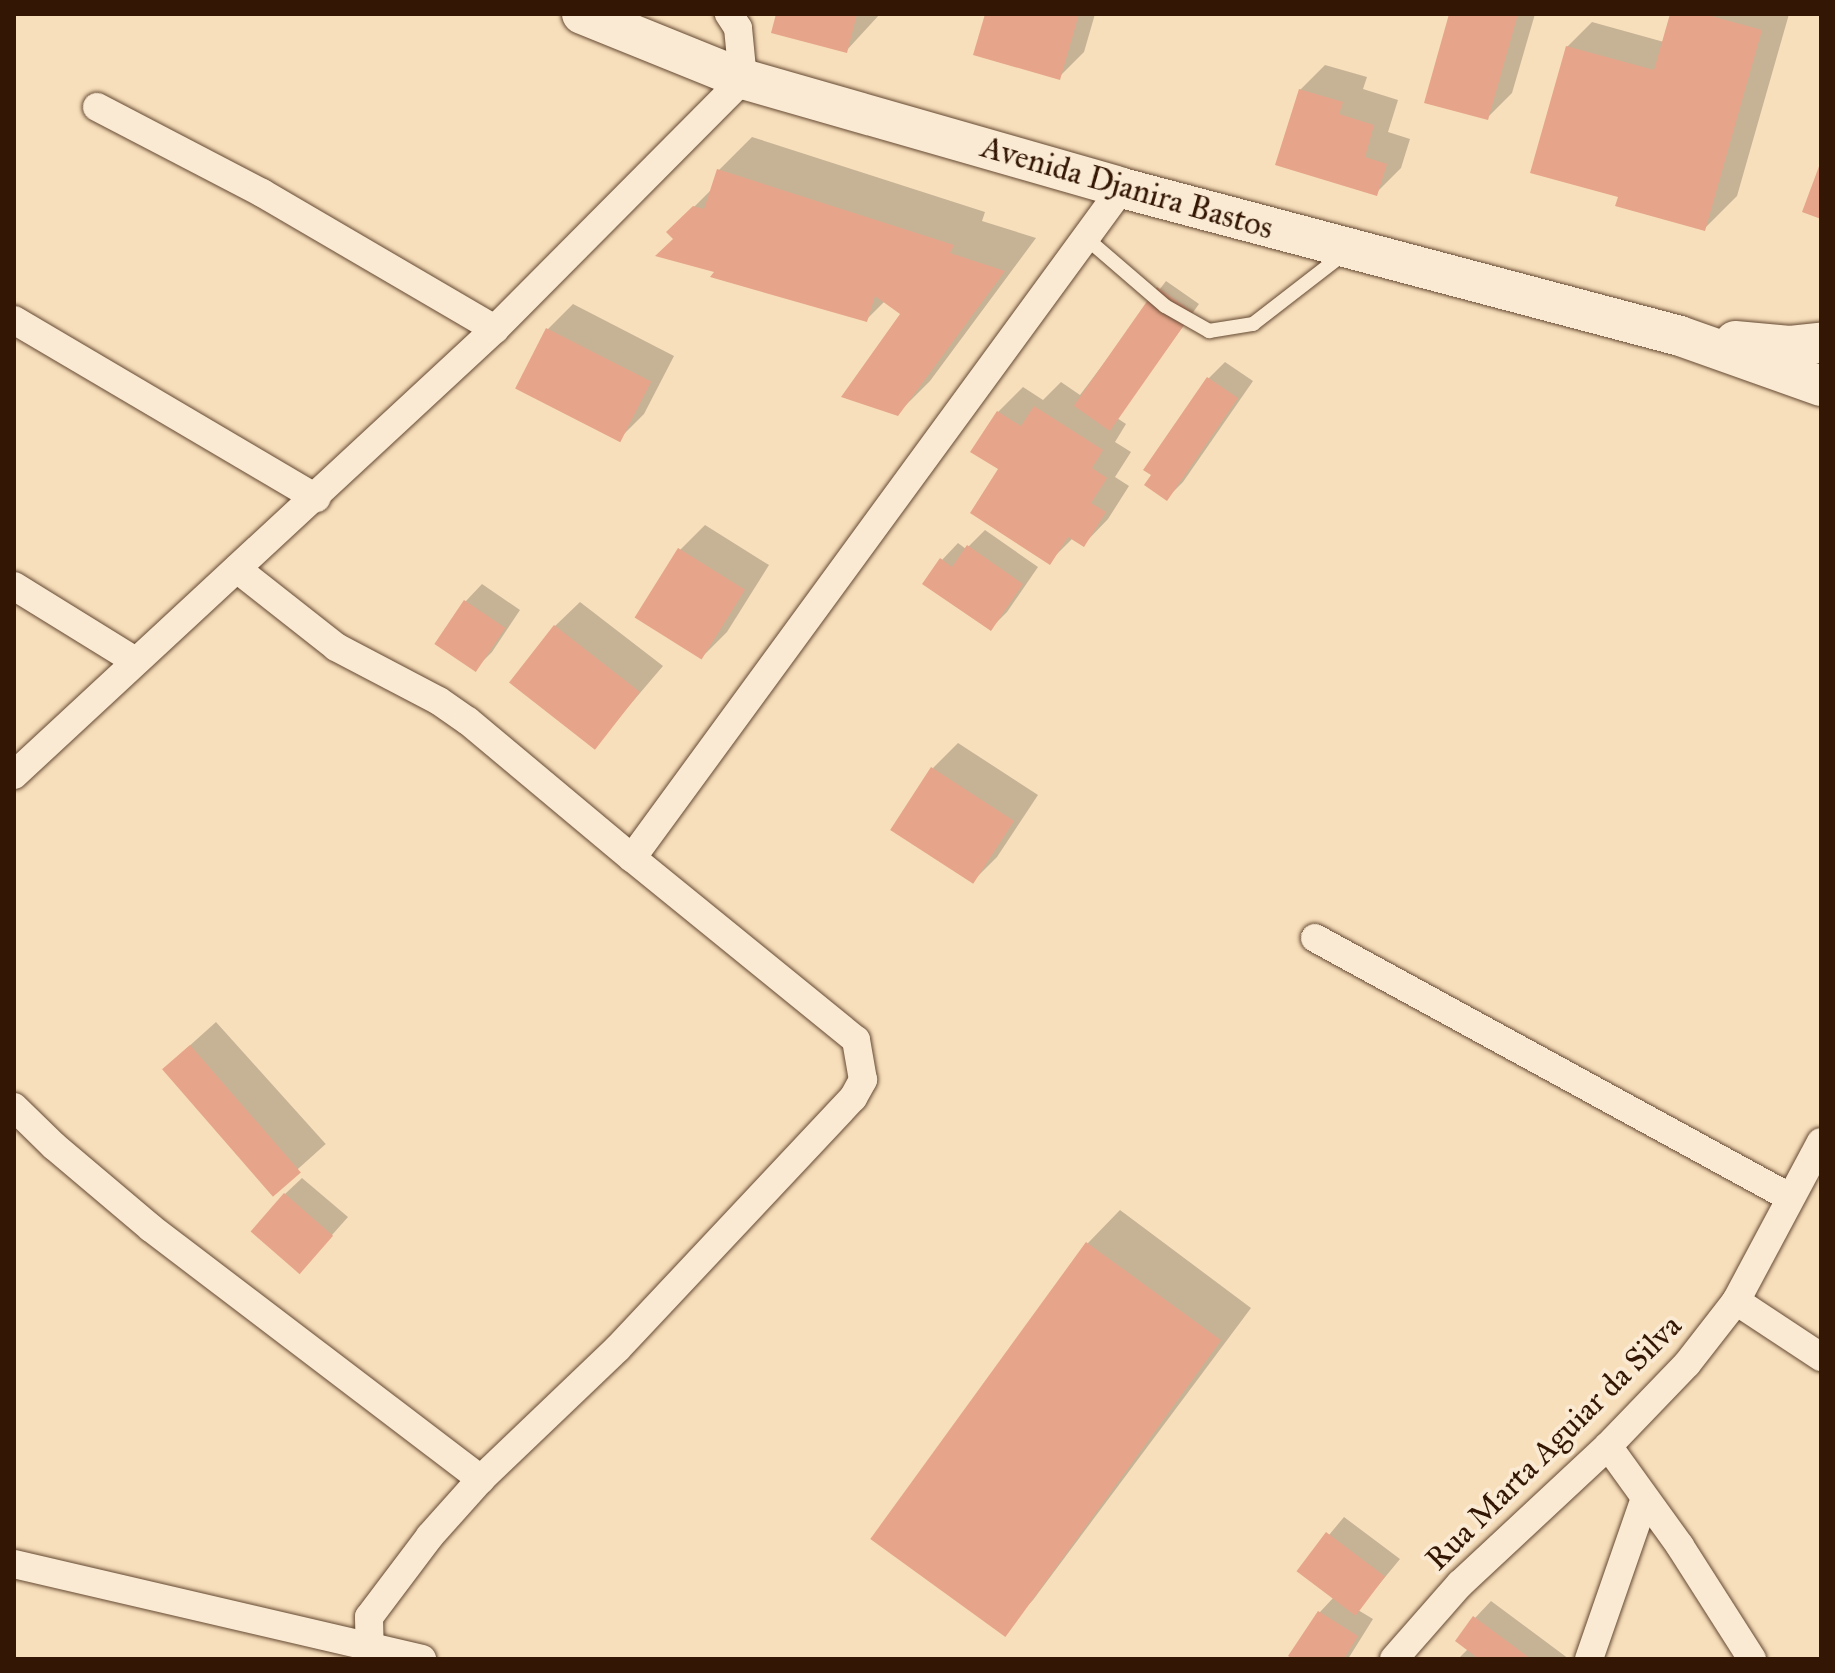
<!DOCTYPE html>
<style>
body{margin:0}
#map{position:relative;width:1835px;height:1673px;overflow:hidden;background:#f8dfbb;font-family:"IM FELL Great Primer",serif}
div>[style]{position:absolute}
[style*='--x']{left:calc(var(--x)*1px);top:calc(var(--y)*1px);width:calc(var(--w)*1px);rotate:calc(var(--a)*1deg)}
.shadow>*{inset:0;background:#0003;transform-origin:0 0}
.building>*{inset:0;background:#e6a58a;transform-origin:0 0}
.roads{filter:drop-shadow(0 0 2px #644932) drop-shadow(0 0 2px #644932)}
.service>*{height:14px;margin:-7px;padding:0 7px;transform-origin:7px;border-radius:7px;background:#faead3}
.minor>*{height:28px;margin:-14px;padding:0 14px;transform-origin:14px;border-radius:14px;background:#faead3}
.secondary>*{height:40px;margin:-20px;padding:0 20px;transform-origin:20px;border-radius:20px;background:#faead3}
span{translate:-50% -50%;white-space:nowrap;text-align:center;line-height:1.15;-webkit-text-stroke:8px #faead3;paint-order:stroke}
.street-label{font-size:32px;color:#331704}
.frame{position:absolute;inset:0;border:16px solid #331704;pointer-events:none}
</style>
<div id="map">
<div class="shadow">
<i style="clip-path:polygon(778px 14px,880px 14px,846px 51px)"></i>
<i style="clip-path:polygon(987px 14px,1095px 14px,1084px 52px,1059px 77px)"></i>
<i style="clip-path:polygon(1451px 14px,1535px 14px,1512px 93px,1487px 118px)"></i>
<i style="clip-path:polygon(1672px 14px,1789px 14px,1737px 196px,1704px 229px,1620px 195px,1567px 47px,1592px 22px,1664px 42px)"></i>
<i style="clip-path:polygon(1325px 65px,1367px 77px,1363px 89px,1398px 100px,1388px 132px,1410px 139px,1401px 168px,1376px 193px,1300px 90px)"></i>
<i style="clip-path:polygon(752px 137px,985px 212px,982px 221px,1036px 238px,930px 381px,897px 414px,903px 313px,885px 301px,866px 320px,717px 271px,669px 232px,713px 188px,719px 170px)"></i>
<i style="clip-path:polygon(1166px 281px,1199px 304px,1117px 418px,1126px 424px,1115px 442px,1131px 452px,1115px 477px,1129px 486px,1108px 519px,1084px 544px,1073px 538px,1049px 562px,1001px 468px,998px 412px,1023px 387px,1043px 400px,1061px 382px,1080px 395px)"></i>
<i style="clip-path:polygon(573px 304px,674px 356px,644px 414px,619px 439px,518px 387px,548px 329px)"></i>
<i style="clip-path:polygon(1225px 362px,1253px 381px,1183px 482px,1167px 498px,1208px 379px)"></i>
<i style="clip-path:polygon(705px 525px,769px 565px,727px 632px,702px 657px,680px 550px)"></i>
<i style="clip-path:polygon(985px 530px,1038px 567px,1007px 612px,990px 629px,942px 560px,958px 543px,966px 549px)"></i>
<i style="clip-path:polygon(482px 584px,520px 610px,492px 652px,476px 668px,438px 643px,466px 601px)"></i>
<i style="clip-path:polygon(580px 602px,663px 666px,594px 747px,555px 626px)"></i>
<i style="clip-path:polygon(958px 743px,1038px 795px,997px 857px,972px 882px,933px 768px)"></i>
<i style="left:216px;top:1022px;width:164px;height:70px;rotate:48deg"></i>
<i style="clip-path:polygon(302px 1178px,348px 1217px,300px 1271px,285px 1194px)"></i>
<i style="clip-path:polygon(1120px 1210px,1251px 1308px,1033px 1600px,1001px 1633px,1088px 1243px)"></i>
<i style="clip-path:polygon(1344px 1517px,1400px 1559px,1358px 1610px,1373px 1619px,1348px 1659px,1297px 1659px,1291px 1655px,1320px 1612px,1334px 1597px,1299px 1571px)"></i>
<i style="clip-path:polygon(1491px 1601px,1569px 1659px,1458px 1659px,1468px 1649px,1475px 1618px)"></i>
</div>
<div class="building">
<i style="clip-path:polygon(776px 14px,857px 14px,847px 53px,771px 33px)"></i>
<i style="clip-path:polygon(985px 14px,1079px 14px,1060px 80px,973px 55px)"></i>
<i style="clip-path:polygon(1449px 14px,1518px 14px,1488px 120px,1424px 103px)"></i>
<i style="clip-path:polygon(1670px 14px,1704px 14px,1762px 30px,1705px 231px,1615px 206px,1618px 197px,1530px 173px,1566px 46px,1654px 70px)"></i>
<i style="clip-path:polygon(1299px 89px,1343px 102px,1339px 114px,1374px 125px,1365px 157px,1387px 164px,1377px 196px,1275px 165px)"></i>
<i style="clip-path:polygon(1821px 161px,1821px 219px,1802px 212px)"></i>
<i style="clip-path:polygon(717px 169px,954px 245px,950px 253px,1005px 271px,898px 416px,841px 397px,900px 314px,875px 296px,867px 322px,710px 277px,714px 272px,655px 256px,673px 239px,666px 232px,693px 206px,704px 209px)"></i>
<i style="left:1157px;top:287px;width:44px;height:145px;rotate:35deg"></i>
<i style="left:546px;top:328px;width:118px;height:68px;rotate:27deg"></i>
<i style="clip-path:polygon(1207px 377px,1238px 398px,1167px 501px,1144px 485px,1151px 475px,1143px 470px)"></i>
<i style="clip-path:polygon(1034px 406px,1103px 450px,1092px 468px,1107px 478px,1091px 503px,1106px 512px,1084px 547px,1068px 537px,1050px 565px,970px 513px,998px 469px,970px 452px,997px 411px,1021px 426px)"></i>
<i style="clip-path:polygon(967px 545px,1023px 584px,991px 631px,922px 584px,940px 558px,952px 567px)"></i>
<i style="left:678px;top:548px;width:79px;height:82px;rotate:32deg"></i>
<i style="left:464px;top:600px;width:50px;height:53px;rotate:34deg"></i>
<i style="left:554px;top:625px;width:109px;height:73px;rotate:38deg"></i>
<i style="left:931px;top:767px;width:99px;height:75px;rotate:33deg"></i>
<i style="left:190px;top:1045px;width:169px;height:37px;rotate:49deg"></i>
<i style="left:284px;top:1193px;width:65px;height:51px;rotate:41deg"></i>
<i style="left:1086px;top:1242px;width:167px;height:367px;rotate:36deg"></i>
<i style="left:1326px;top:1532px;width:74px;height:49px;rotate:37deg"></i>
<i style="clip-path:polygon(1318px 1611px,1358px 1636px,1344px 1659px,1293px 1659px,1288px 1656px)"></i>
<i style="clip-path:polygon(1473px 1616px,1531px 1659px,1479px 1659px,1455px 1641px)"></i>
</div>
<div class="roads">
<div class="service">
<i style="--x:1086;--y:238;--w:104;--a:40.7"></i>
<i style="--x:1165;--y:306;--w:51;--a:29.6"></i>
<i style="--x:1209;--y:331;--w:45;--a:-9"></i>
<i style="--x:1253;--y:324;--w:116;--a:-37.7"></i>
</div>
<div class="minor">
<i style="--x:97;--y:107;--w:186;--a:27.5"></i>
<i style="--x:262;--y:193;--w:270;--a:30.3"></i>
<i style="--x:14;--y:320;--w:351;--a:30.5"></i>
<i style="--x:237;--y:569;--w:126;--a:38.2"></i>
<i style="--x:336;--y:647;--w:116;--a:27.7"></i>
<i style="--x:439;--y:701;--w:35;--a:35"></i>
<i style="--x:468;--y:721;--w:214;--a:39.9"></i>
<i style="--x:14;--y:586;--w:141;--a:31.7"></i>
<i style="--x:14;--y:775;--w:656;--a:-42.84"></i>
<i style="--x:495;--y:329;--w:352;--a:-45.2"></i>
<i style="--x:743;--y:79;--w:51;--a:-95.6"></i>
<i style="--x:738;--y:28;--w:17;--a:-123"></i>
<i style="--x:1315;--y:938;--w:542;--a:28.64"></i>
<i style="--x:14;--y:1107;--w:56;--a:44.3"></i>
<i style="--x:54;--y:1146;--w:127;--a:40.2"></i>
<i style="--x:151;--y:1228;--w:415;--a:37.3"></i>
<i style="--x:1736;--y:1301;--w:102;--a:33.4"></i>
<i style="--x:1608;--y:1446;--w:123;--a:54.2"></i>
<i style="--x:1680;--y:1546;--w:134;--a:57.5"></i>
<i style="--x:14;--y:1564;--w:419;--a:13.1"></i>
<i style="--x:370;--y:1659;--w:42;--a:-91.4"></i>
<i style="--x:369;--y:1617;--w:101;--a:-53"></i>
<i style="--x:430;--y:1536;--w:76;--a:-48.2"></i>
<i style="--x:481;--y:1479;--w:188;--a:-43.7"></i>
<i style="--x:617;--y:1349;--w:345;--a:-46.8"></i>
<i style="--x:853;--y:1098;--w:21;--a:-61"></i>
<i style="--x:863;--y:1080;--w:41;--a:-99.9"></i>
<i style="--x:856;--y:1040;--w:289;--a:-140.9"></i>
<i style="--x:632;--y:858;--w:830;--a:-53.82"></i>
<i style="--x:1394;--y:1659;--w:100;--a:-48.7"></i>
<i style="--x:1460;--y:1584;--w:202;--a:-43"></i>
<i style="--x:1608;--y:1446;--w:114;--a:-46.1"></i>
<i style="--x:1687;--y:1364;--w:80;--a:-52.1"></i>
<i style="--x:1736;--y:1301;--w:180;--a:-61.9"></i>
<i style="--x:1589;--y:1659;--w:170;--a:-70.8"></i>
</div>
<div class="secondary">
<i style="--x:582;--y:14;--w:174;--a:22"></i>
<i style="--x:743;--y:79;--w:394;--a:16"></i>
<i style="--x:1122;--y:188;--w:577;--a:14.85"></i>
<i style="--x:1680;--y:336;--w:150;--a:19.5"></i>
<i style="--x:1735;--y:341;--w:55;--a:5.2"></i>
<i style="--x:1790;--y:346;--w:31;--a:-6"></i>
</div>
</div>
<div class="street-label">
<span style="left:1127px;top:188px;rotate:16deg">Avenida Djanira Bastos</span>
<span style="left:1554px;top:1443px;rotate:-45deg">Rua Marta Aguiar da Silva</span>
</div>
<div class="frame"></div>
</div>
